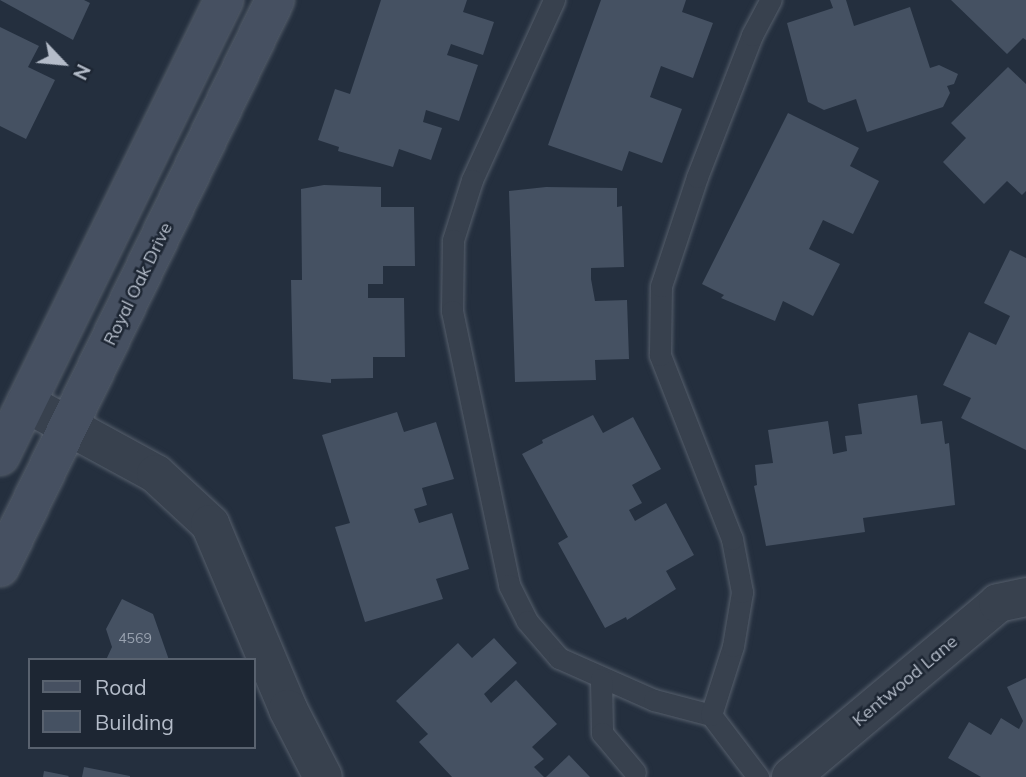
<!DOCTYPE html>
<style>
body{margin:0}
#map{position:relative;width:1026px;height:777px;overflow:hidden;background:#242f3e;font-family:Mulish,sans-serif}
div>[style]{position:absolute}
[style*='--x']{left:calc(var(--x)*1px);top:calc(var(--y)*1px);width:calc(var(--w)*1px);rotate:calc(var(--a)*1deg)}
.building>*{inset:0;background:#455162}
.roads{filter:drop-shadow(0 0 2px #565f6c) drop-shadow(0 0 2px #565f6c)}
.service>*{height:21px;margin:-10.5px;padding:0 10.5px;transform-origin:10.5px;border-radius:10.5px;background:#38414e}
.minor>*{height:38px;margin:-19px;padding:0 19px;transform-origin:19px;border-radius:19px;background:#38414e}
.secondary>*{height:38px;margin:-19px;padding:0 19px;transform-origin:19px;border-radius:19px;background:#465061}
span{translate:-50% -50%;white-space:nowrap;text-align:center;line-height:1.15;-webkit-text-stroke:5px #1d2633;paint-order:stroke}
.number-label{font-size:14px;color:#98a1af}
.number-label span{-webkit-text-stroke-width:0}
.street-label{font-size:18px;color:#b4bcc9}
.legend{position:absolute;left:28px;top:658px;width:228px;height:91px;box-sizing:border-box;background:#1d2633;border:2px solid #59626f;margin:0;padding:9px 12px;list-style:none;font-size:21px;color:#b4bcc9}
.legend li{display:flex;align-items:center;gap:14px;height:35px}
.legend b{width:35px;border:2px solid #59626f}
.north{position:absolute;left:28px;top:28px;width:70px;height:70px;-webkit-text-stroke:5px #1d2633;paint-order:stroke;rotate:116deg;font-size:19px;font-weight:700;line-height:28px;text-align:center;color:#b4bcc9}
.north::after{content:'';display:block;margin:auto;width:24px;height:32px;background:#b4bcc9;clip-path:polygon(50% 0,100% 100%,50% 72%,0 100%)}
</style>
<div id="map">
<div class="building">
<i style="clip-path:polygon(0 0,84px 0,90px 3px,73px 40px)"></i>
<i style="clip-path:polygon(381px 0,467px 0,463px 12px,494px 22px,483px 55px,451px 44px,447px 55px,478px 65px,459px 121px,426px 110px,423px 122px,442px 128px,431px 160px,399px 149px,393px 167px,338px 151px,339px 147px,318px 140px,335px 89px,350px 94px)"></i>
<i style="clip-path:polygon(601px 0,686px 0,682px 12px,713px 23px,693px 78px,661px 66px,650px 97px,682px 109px,662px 163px,629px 151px,622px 171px,548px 145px)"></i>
<i style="clip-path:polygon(830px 0,846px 0,854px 26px,910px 7px,930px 68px,939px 65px,958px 74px,954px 84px,947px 86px,950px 93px,943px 107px,867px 132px,856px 99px,824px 110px,808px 102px,787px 23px,833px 8px)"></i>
<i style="clip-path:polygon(951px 0,1026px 0,1026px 40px,1023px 38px,1007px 54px)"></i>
<i style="clip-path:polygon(0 27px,39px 46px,28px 67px,55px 80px,26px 139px,0 126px)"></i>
<i style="clip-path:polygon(1008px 67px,1026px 84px,1026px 191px,1022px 195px,1007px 181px,984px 204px,943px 162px,966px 138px,951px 123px)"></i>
<i style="clip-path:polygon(788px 113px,859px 148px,850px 166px,879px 181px,853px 234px,823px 220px,809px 249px,840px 264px,813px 316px,783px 301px,775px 321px,721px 298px,724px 295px,702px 284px)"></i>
<i style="clip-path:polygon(324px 185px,381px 187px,381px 207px,414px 207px,415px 266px,383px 266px,383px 284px,368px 284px,368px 298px,404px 298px,405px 357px,373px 357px,373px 378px,331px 379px,331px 383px,293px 379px,291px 280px,302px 280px,301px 189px)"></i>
<i style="clip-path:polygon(546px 187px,617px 188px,617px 207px,622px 206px,624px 267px,591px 268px,591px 279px,595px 301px,627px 300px,629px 359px,595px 360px,596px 380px,515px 382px,509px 191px)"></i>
<i style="clip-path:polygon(1010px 250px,1026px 258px,1026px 450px,961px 418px,971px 398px,943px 385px,969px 332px,996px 345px,1010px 316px,984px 303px)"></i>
<i style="clip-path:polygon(917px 395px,921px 424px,942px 421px,945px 444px,949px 443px,955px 505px,863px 518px,865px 532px,766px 546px,754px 486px,757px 485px,755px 465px,773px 463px,768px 430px,828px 421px,833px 454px,847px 451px,845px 436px,862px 434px,858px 404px)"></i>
<i style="clip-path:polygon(397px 412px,404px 432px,436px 422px,454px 479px,422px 488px,427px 505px,414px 509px,419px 523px,452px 513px,469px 569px,436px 579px,443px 599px,365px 622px,335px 527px,350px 523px,322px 435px)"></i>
<i style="clip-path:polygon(593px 415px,603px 433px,633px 417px,661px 469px,632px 485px,642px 503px,629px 510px,635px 521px,666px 503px,694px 555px,666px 571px,676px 589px,627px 620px,626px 617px,605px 628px,558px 543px,568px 537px,522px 454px,543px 443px,542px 440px)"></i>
<i style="clip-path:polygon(122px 599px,153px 614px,169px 660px,106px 660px,112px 647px,106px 629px)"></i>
<i style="clip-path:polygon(494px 638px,517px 663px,484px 694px,491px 703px,516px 680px,557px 724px,532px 747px,544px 759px,534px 767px,544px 777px,452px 777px,419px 742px,428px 734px,396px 701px,458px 643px,472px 658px)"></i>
<i style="clip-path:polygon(1026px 678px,1026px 777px,981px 777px,948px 758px,969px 722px,991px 735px,1001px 718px,1019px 729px,1023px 721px,1007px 687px)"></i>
<i style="clip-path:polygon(569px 755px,590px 777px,546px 777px)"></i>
<i style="clip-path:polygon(84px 767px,130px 776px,130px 777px,82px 777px)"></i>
<i style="clip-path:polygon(44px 771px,69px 776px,68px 777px,43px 777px)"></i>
</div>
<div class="roads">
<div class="service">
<i style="--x:554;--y:0;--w:198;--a:114.5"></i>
<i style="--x:472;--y:180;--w:63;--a:107.6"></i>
<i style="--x:453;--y:240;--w:71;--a:90.8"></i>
<i style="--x:452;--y:311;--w:280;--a:78.2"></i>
<i style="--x:509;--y:585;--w:40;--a:63.4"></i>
<i style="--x:527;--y:621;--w:49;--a:49.1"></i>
<i style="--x:559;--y:658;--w:104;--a:23.9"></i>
<i style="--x:654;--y:700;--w:59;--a:14.7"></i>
<i style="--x:711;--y:715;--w:78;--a:52.8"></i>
<i style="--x:601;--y:679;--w:54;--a:88.9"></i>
<i style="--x:602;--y:733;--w:51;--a:49.8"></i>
<i style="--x:711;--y:715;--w:72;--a:-72.3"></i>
<i style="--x:733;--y:646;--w:55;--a:-80.5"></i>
<i style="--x:742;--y:592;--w:54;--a:-100.7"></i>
<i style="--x:732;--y:539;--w:198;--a:-111.4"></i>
<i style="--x:660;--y:355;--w:69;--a:-89.2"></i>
<i style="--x:661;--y:286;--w:115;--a:-71.7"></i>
<i style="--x:697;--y:177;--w:152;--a:-68.8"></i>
<i style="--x:752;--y:35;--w:40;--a:-62"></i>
</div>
<div class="minor">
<i style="--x:26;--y:403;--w:148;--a:28.6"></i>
<i style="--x:156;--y:474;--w:74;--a:42.8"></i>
<i style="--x:210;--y:524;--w:201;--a:67.1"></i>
<i style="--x:288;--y:709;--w:76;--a:62.8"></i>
<i style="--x:791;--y:777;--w:270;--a:-40"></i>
<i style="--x:998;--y:603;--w:29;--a:-12"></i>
</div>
<div class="secondary">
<i style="--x:0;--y:456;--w:508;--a:-63.84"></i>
<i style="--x:0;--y:567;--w:630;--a:-64.13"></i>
</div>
</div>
<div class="number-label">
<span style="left:135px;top:638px">4569</span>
</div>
<div class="street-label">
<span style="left:138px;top:284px;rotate:-64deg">Royal Oak Drive</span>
<span style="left:905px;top:681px;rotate:-40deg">Kentwood Lane</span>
</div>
<ul class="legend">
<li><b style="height:9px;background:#465061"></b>Road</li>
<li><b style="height:19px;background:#455162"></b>Building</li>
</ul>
<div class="north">N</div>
</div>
